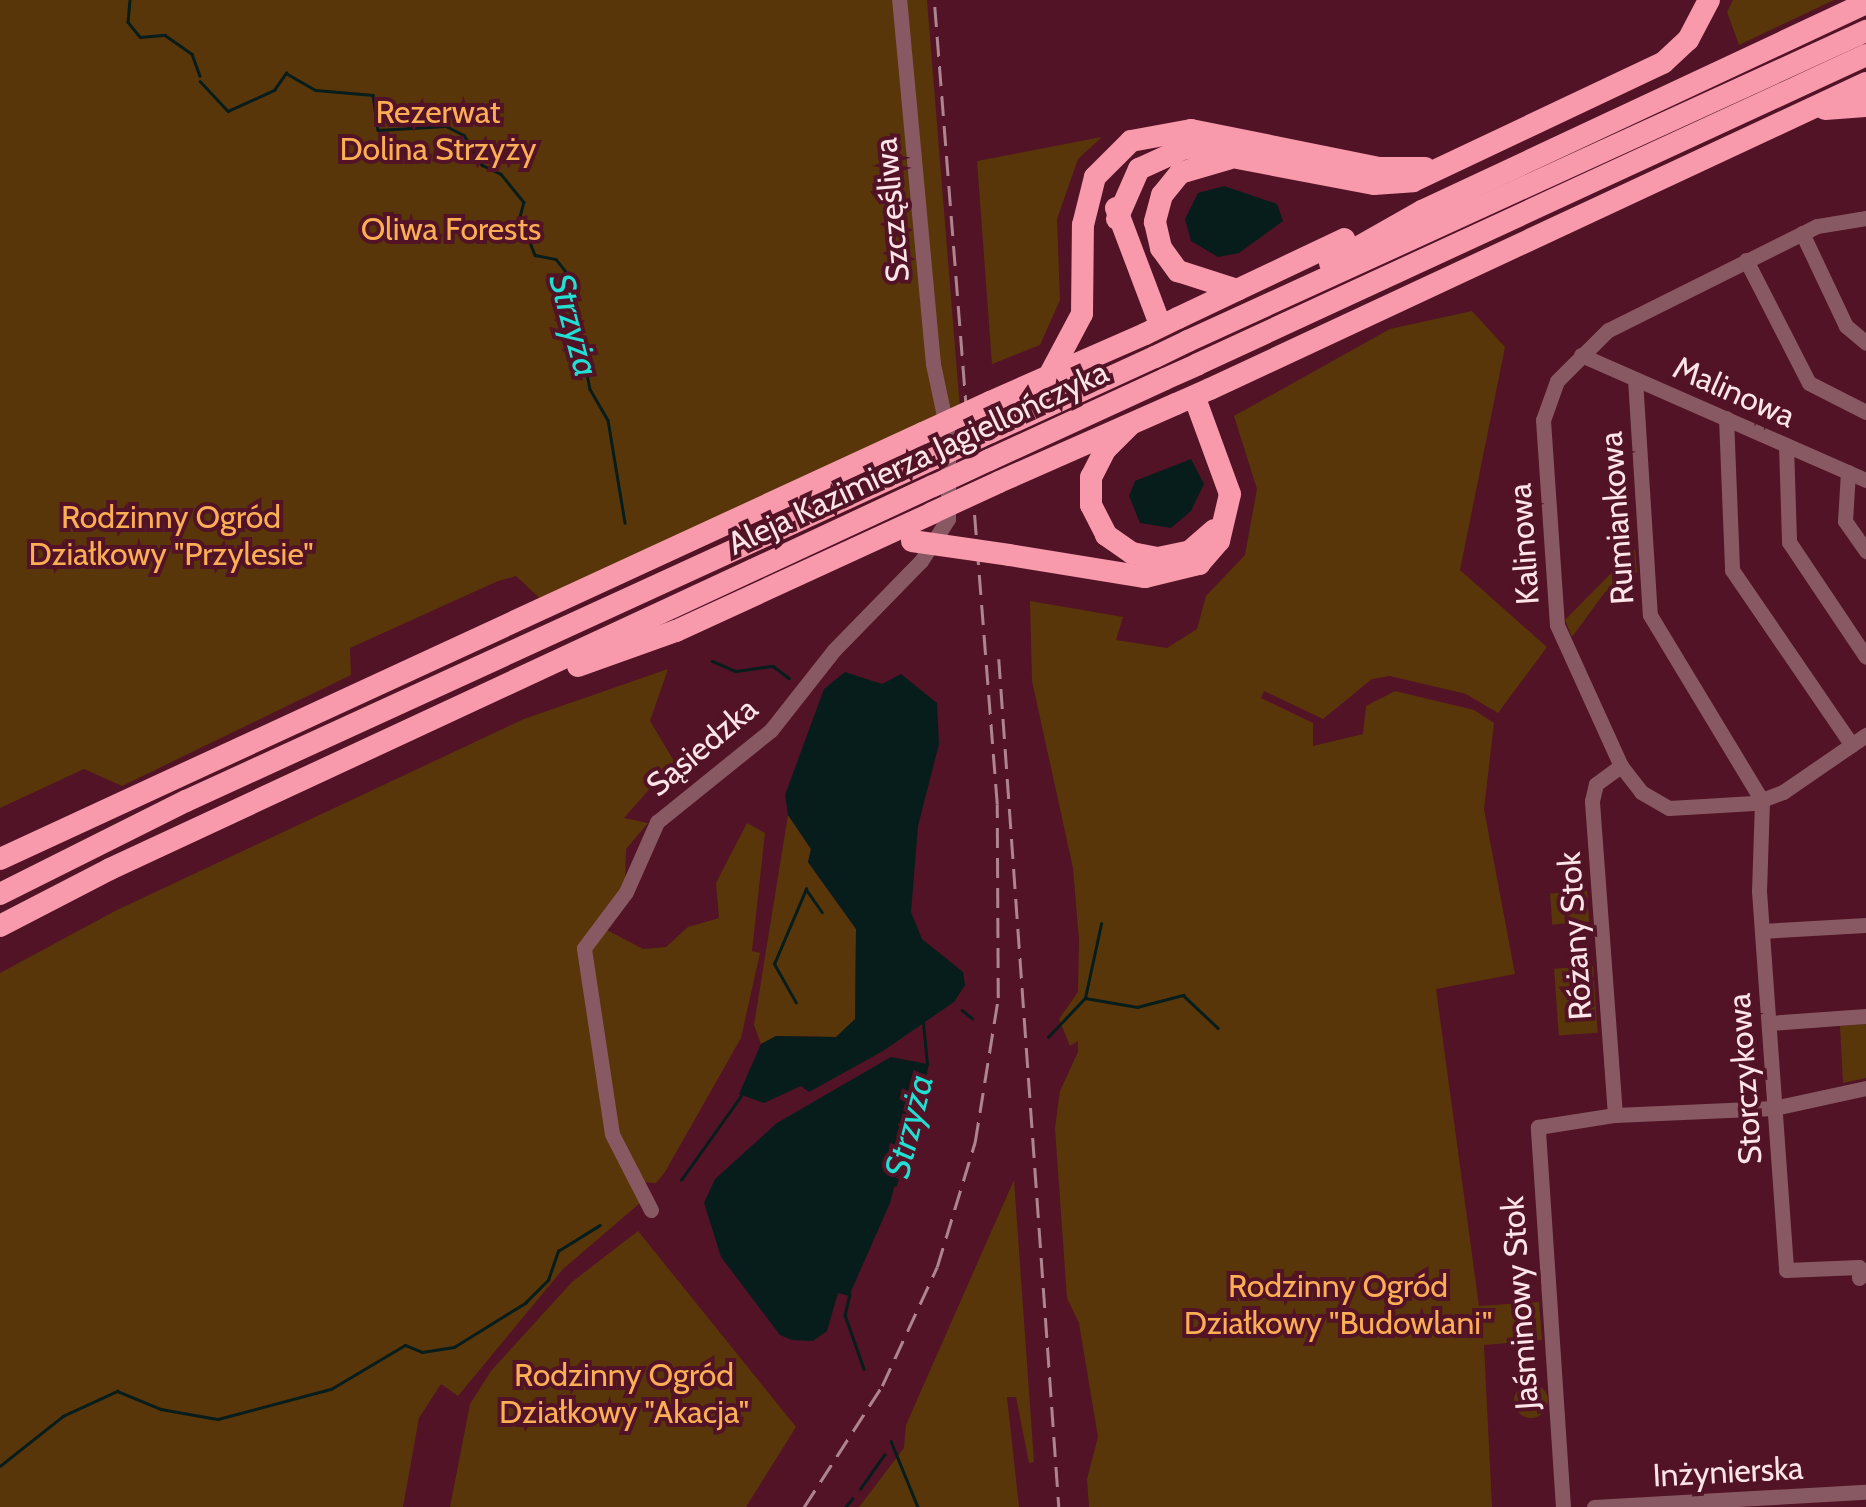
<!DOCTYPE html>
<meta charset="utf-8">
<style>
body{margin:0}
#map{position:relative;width:1866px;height:1507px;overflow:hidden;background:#511325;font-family:Cabin,sans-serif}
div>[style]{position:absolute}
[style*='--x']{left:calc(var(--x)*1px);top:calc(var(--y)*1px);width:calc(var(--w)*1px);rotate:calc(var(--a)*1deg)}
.green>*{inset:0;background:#593609;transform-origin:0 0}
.round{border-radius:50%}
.water>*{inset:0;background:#071d1b}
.stream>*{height:2.5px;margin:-1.25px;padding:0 1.25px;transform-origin:1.25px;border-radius:1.25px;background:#071d1b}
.minor>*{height:15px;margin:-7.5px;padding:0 7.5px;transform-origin:7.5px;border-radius:7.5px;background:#885962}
.highway>*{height:22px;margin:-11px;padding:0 11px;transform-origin:11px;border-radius:11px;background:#f899ac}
.rail>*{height:2.5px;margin-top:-1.25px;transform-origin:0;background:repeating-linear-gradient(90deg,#ae848e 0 20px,transparent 0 30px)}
.highway-bridge>*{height:22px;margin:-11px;padding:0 11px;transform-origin:11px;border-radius:11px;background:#f899ac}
span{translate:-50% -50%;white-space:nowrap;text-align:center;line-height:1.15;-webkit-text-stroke:8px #511325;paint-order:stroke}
.park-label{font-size:32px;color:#fcae55}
.street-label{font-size:32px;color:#fde4e8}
.water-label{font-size:35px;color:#21e0d3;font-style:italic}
</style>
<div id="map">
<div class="green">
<i style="clip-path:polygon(0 0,895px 0,942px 417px,545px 603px,516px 576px,498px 581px,350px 648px,351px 675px,122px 786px,84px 769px,0 808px)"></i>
<i style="clip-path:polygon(904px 0,927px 0,960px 409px,950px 414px,936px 356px)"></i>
<i style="clip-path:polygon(1733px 0,1834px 0,1739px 45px,1727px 12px)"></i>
<i style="clip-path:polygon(1102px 137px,1078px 159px,1057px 219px,1060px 300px,1040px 345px,992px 364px,977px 161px)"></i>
<i style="clip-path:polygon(1472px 311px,1505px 347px,1460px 570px,1547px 647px,1498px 713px,1466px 694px,1390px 676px,1372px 679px,1323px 719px,1264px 691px,1261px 698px,1313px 723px,1313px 746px,1363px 734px,1366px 706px,1395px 691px,1474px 710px,1494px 723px,1484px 809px,1515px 974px,1436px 989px,1479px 1306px,1539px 1302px,1542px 1340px,1484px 1345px,1492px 1507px,1089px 1507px,1087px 1479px,1098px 1437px,1079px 1323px,1067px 1298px,1055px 1128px,1060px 1091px,1078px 1052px,1078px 1041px,1070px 1046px,1059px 1019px,1078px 992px,1079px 940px,1073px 868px,1032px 681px,1030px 601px,1123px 617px,1116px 640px,1167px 648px,1197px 629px,1206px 596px,1245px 555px,1257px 489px,1234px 416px,1390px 329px)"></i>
<i style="clip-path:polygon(1635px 549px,1637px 572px,1605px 592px,1572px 637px,1565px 620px)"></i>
<i style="clip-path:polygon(668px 669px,650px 721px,674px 761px,624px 818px,648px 823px,626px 849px,625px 883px,586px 935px,610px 1134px,640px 1203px,563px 1269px,458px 1396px,441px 1384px,419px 1418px,403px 1507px,0 1507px,0 973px,115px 911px,524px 719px)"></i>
<i style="clip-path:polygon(788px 815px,811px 849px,808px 862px,856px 929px,855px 1020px,836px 1037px,776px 1036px,761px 1044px,754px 1025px)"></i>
<i style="clip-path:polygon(747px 823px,765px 833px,752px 951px,760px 953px,741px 1038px,665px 1172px,656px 1183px,640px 1182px,617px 1131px,588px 957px,605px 929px,643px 949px,666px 947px,688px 927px,719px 918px,716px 883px)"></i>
<i style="left:1587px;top:891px;width:31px;height:37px;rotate:86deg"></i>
<i style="left:1593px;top:966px;width:67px;height:39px;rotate:86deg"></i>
<i style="clip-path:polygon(1866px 1024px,1866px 1078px,1843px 1083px,1840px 1026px)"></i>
<i style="clip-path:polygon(1014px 1180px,1034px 1462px,1029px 1463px,1016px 1397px,1007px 1397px,1019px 1507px,859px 1507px,904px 1448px,906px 1425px)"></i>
<i style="clip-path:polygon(638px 1231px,796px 1427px,746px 1507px,450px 1507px,470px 1404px,491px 1371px,572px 1282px)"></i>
<i class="round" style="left:1514px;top:1384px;width:34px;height:34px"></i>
</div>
<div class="water">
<i style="clip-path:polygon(1224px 186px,1277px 204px,1283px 221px,1239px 253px,1218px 257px,1191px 241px,1185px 219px,1198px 193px)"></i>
<i style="clip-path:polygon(1191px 459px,1204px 484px,1191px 511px,1171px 528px,1140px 523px,1129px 496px,1135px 481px)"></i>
<i style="clip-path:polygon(845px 672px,882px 684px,901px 674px,937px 703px,939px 744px,918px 826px,911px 912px,922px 939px,963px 972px,965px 985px,954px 1002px,883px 1051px,809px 1092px,801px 1086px,764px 1103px,739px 1094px,761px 1044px,776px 1036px,836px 1037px,855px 1019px,856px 929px,808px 862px,811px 849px,788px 815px,785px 795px,824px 689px)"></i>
<i style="clip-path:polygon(891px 1057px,927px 1064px,890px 1203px,849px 1296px,838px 1293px,827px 1331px,813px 1341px,792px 1340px,780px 1335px,721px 1257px,704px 1203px,715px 1179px,777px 1123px)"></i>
</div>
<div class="stream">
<i style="--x:130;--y:0;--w:22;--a:95"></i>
<i style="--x:128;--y:22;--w:19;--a:51"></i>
<i style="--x:140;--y:37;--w:25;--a:-5"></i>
<i style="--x:165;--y:35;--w:33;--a:35"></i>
<i style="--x:192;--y:54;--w:23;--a:70"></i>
<i style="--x:200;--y:81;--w:41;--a:47"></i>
<i style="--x:228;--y:111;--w:51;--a:-24.5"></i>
<i style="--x:274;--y:90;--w:21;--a:-55"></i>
<i style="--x:286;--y:73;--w:34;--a:30"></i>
<i style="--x:316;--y:90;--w:57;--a:5"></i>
<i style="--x:373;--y:95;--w:35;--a:82"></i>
<i style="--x:378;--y:130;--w:68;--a:-3.4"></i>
<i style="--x:446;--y:126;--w:20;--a:27"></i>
<i style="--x:464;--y:135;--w:35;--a:59"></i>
<i style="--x:482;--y:165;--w:21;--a:25"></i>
<i style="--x:501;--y:174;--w:36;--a:51"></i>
<i style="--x:524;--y:202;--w:16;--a:105"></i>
<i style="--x:520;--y:217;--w:41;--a:68.5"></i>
<i style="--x:535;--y:255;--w:21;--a:11"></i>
<i style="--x:556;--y:259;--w:16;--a:52"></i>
<i style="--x:566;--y:272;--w:26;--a:94"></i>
<i style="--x:564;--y:298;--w:28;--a:63"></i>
<i style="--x:577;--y:323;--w:67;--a:78.9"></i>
<i style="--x:590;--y:389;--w:36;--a:60"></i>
<i style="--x:608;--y:420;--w:104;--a:80.6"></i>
<i style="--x:712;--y:661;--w:26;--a:23"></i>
<i style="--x:736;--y:671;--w:37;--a:-8"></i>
<i style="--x:773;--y:666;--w:20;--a:37"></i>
<i style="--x:1085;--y:998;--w:53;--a:9.8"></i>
<i style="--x:1137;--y:1007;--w:48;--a:-14.6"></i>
<i style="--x:1183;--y:995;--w:48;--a:43.3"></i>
<i style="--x:796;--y:1003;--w:45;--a:-119.4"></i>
<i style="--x:774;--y:964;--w:82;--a:-66.9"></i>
<i style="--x:806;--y:889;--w:28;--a:55"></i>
<i style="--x:962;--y:1010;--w:13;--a:39"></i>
<i style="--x:1048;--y:1037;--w:54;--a:-46.5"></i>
<i style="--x:1085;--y:998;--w:76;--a:-77.8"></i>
<i style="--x:913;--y:1122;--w:60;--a:-76.4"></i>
<i style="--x:927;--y:1064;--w:41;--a:-95.6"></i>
<i style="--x:681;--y:1180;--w:103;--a:-54.5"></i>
<i style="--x:895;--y:1185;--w:42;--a:-73.3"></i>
<i style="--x:850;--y:1294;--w:22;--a:103"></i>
<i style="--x:845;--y:1315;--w:57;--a:70.6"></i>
<i style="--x:891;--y:1441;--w:71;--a:67.8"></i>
<i style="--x:0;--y:1466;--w:80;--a:-38.4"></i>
<i style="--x:63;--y:1416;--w:60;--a:-24.8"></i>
<i style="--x:117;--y:1391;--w:48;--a:22.2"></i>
<i style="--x:161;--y:1409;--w:58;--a:10"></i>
<i style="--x:218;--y:1419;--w:117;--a:-14.9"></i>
<i style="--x:331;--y:1389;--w:86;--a:-30.7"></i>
<i style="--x:405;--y:1345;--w:18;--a:22"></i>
<i style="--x:422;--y:1352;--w:32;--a:-9"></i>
<i style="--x:454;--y:1347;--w:84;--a:-31.8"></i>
<i style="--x:525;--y:1303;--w:33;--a:-45"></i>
<i style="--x:548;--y:1280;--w:31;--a:-71"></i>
<i style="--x:558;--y:1251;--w:49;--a:-31.8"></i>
<i style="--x:860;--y:1489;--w:42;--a:-54.8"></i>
<i style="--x:845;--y:1507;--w:11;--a:-49"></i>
</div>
<div class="minor">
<i style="--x:1866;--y:218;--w:50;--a:170.7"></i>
<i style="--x:1817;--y:226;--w:233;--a:153.5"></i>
<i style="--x:1608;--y:330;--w:72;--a:135"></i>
<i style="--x:1557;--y:381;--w:41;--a:109.7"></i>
<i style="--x:1543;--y:420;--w:205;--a:86.1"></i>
<i style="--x:1557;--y:625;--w:155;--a:65.6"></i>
<i style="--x:1621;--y:766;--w:33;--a:52"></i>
<i style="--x:1641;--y:792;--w:32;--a:30"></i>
<i style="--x:1669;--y:808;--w:85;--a:-3.4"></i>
<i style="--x:1754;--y:803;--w:31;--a:-21"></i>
<i style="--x:1783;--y:792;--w:101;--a:-34.5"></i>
<i style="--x:1802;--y:233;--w:103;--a:64.7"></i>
<i style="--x:1846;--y:326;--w:26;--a:40"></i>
<i style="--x:1746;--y:260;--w:138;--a:62.9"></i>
<i style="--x:1809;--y:383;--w:64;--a:27"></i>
<i style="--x:1581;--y:355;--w:311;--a:23.7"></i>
<i style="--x:1635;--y:379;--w:236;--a:86.4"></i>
<i style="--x:1650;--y:615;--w:217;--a:58.9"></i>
<i style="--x:1762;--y:801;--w:90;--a:91.9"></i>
<i style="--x:1759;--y:891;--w:380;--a:85.9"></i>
<i style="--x:1786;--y:1270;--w:73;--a:-2.4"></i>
<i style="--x:1859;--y:1267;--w:11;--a:90"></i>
<i style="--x:1726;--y:418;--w:152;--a:87.7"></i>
<i style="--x:1732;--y:570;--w:212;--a:55.6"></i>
<i style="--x:1786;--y:445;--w:97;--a:88.2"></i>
<i style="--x:1789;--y:542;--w:138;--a:56.2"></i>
<i style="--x:1848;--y:472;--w:49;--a:93.5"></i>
<i style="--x:1845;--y:521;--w:37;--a:55"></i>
<i style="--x:1762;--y:931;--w:104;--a:-3.3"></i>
<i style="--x:1769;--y:1023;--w:97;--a:-4.1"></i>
<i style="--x:1615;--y:1115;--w:315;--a:-94.2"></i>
<i style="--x:1592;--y:801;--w:17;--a:-77"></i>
<i style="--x:1596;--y:784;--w:31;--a:-36"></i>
<i style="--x:651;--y:1210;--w:85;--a:-117.2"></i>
<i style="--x:612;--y:1134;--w:188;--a:-98.6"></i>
<i style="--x:584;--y:948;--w:70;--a:-53.1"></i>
<i style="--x:626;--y:892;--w:77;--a:-66.1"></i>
<i style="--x:657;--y:822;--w:146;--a:-38.9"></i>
<i style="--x:771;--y:730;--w:102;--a:-51.8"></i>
<i style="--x:834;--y:650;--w:124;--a:-45.7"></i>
<i style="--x:921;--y:561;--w:50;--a:-57.3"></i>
<i style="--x:948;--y:519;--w:84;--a:-90"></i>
<i style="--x:948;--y:435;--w:73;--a:-101.9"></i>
<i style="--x:933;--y:364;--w:366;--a:-95.3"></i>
<i style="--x:1563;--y:1507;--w:381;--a:-93.8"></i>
<i style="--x:1538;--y:1127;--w:78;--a:-8.9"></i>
<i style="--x:1615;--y:1115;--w:159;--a:-2.5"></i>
<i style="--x:1774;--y:1108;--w:94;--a:-12.3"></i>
<i style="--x:1594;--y:1507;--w:272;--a:-3.2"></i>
</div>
<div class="highway">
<i style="--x:1825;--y:109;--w:41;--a:-4.2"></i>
<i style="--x:1228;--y:159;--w:50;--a:163.7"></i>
<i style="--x:1180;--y:173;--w:28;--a:129"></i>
<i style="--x:1162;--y:195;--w:28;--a:105"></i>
<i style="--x:1155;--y:222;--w:27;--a:77"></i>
<i style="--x:1161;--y:248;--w:29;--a:54"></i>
<i style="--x:1178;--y:271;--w:62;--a:17.9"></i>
<i style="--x:1116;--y:208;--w:119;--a:69.3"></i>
<i style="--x:1117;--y:219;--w:55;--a:-66.3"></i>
<i style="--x:1139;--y:169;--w:51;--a:-24.5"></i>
<i style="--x:1185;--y:148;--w:192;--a:10.8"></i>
<i style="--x:1374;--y:184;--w:39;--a:-4"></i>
<i style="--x:1413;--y:181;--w:276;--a:-25.3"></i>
<i style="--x:1663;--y:63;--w:34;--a:-43"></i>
<i style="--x:1688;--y:40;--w:45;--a:-62.3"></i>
<i style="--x:1330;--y:263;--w:106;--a:-29.5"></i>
<i style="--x:1422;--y:211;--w:490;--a:-25.1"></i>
<i style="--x:1178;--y:318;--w:184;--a:-25.4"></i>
<i style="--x:1188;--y:341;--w:746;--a:-24.57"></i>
<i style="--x:1198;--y:364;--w:736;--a:-24.82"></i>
<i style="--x:1049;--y:376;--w:70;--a:-62"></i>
<i style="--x:1082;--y:314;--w:89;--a:-89.4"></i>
<i style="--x:1083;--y:225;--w:49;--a:-76"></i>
<i style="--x:1095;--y:177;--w:51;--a:-45"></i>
<i style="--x:1131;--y:141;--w:61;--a:-10.4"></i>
<i style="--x:1191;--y:130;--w:192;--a:11.4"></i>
<i style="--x:1379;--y:168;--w:46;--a:0"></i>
<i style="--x:1210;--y:389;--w:724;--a:-25.01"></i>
<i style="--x:990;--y:402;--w:169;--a:-23.7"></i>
<i style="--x:1129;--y:426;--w:34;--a:135"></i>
<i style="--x:1105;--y:450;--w:30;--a:117"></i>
<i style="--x:1091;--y:477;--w:28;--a:90"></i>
<i style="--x:1091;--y:505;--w:34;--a:63"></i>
<i style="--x:1106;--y:535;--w:32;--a:35"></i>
<i style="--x:1132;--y:553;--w:26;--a:11"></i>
<i style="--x:1158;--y:558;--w:33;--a:-12"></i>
<i style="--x:1190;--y:551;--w:32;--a:-41"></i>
<i style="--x:991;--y:432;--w:180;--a:-24.6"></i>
<i style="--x:989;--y:460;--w:194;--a:-24.7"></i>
<i style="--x:999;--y:482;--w:193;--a:-23.8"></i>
<i style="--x:1009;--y:555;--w:138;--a:9.2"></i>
<i style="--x:1145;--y:577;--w:56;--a:-13.5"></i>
<i style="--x:1199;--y:564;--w:30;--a:-49"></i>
<i style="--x:1219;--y:541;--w:48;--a:-76.8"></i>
<i style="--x:1230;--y:494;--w:96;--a:-110.1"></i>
<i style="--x:578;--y:666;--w:104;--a:-19.7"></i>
<i style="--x:676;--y:631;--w:282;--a:-24.7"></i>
<i style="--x:0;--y:859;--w:1017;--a:-24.78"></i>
<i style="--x:0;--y:894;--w:208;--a:-26.6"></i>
<i style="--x:186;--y:801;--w:824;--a:-24.61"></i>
<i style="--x:0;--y:926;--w:124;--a:-27.4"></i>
<i style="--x:110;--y:869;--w:908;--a:-24.96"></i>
</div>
<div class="rail">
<i style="--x:999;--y:659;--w:850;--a:85.95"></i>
<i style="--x:804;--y:1507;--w:144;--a:-57.2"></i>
<i style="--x:882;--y:1386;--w:131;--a:-65.2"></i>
<i style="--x:937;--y:1267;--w:131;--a:-73.1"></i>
<i style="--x:975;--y:1142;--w:146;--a:-80.9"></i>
<i style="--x:998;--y:998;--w:194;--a:-90.3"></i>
<i style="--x:997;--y:804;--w:806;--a:-94.48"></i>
</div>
<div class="highway-bridge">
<i style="--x:1145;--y:334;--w:37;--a:-26"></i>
<i style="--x:1155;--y:357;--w:37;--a:-26"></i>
<i style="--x:1165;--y:379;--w:36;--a:-24"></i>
<i style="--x:1176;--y:404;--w:37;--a:-24"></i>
<i style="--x:923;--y:433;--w:74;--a:-24.8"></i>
<i style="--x:935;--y:458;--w:62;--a:-24.9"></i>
<i style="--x:933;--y:486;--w:62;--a:-24.9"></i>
<i style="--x:932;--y:513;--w:74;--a:-24.8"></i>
<i style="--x:912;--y:541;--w:98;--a:8.2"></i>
</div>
<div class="park-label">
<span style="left:438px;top:131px">Rezerwat<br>Dolina Strzyży</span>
<span style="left:451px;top:229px">Oliwa Forests</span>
<span style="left:171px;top:536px">Rodzinny Ogród<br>Działkowy "Przylesie"</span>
<span style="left:1338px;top:1305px">Rodzinny Ogród<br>Działkowy "Budowlani"</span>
<span style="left:624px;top:1394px">Rodzinny Ogród<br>Działkowy "Akacja"</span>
</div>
<div class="street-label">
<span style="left:892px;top:210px;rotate:-95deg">Szczęśliwa</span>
<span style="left:1734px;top:392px;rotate:24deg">Malinowa</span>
<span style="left:918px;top:458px;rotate:-25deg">Aleja Kazimierza Jagiellończyka</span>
<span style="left:1617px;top:518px;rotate:-94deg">Rumiankowa</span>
<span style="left:1524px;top:544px;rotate:-94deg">Kalinowa</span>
<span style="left:702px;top:747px;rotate:-40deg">Sąsiedzka</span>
<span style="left:1575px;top:936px;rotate:-94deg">Różany Stok</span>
<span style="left:1745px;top:1079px;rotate:-94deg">Storczykowa</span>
<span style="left:1520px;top:1303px;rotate:-94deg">Jaśminowy Stok</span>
<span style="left:1728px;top:1472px;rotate:-3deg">Inżynierska</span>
</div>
<div class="water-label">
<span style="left:574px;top:325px;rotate:75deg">Strzyża</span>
<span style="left:909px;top:1126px;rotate:-76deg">Strzyża</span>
</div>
</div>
